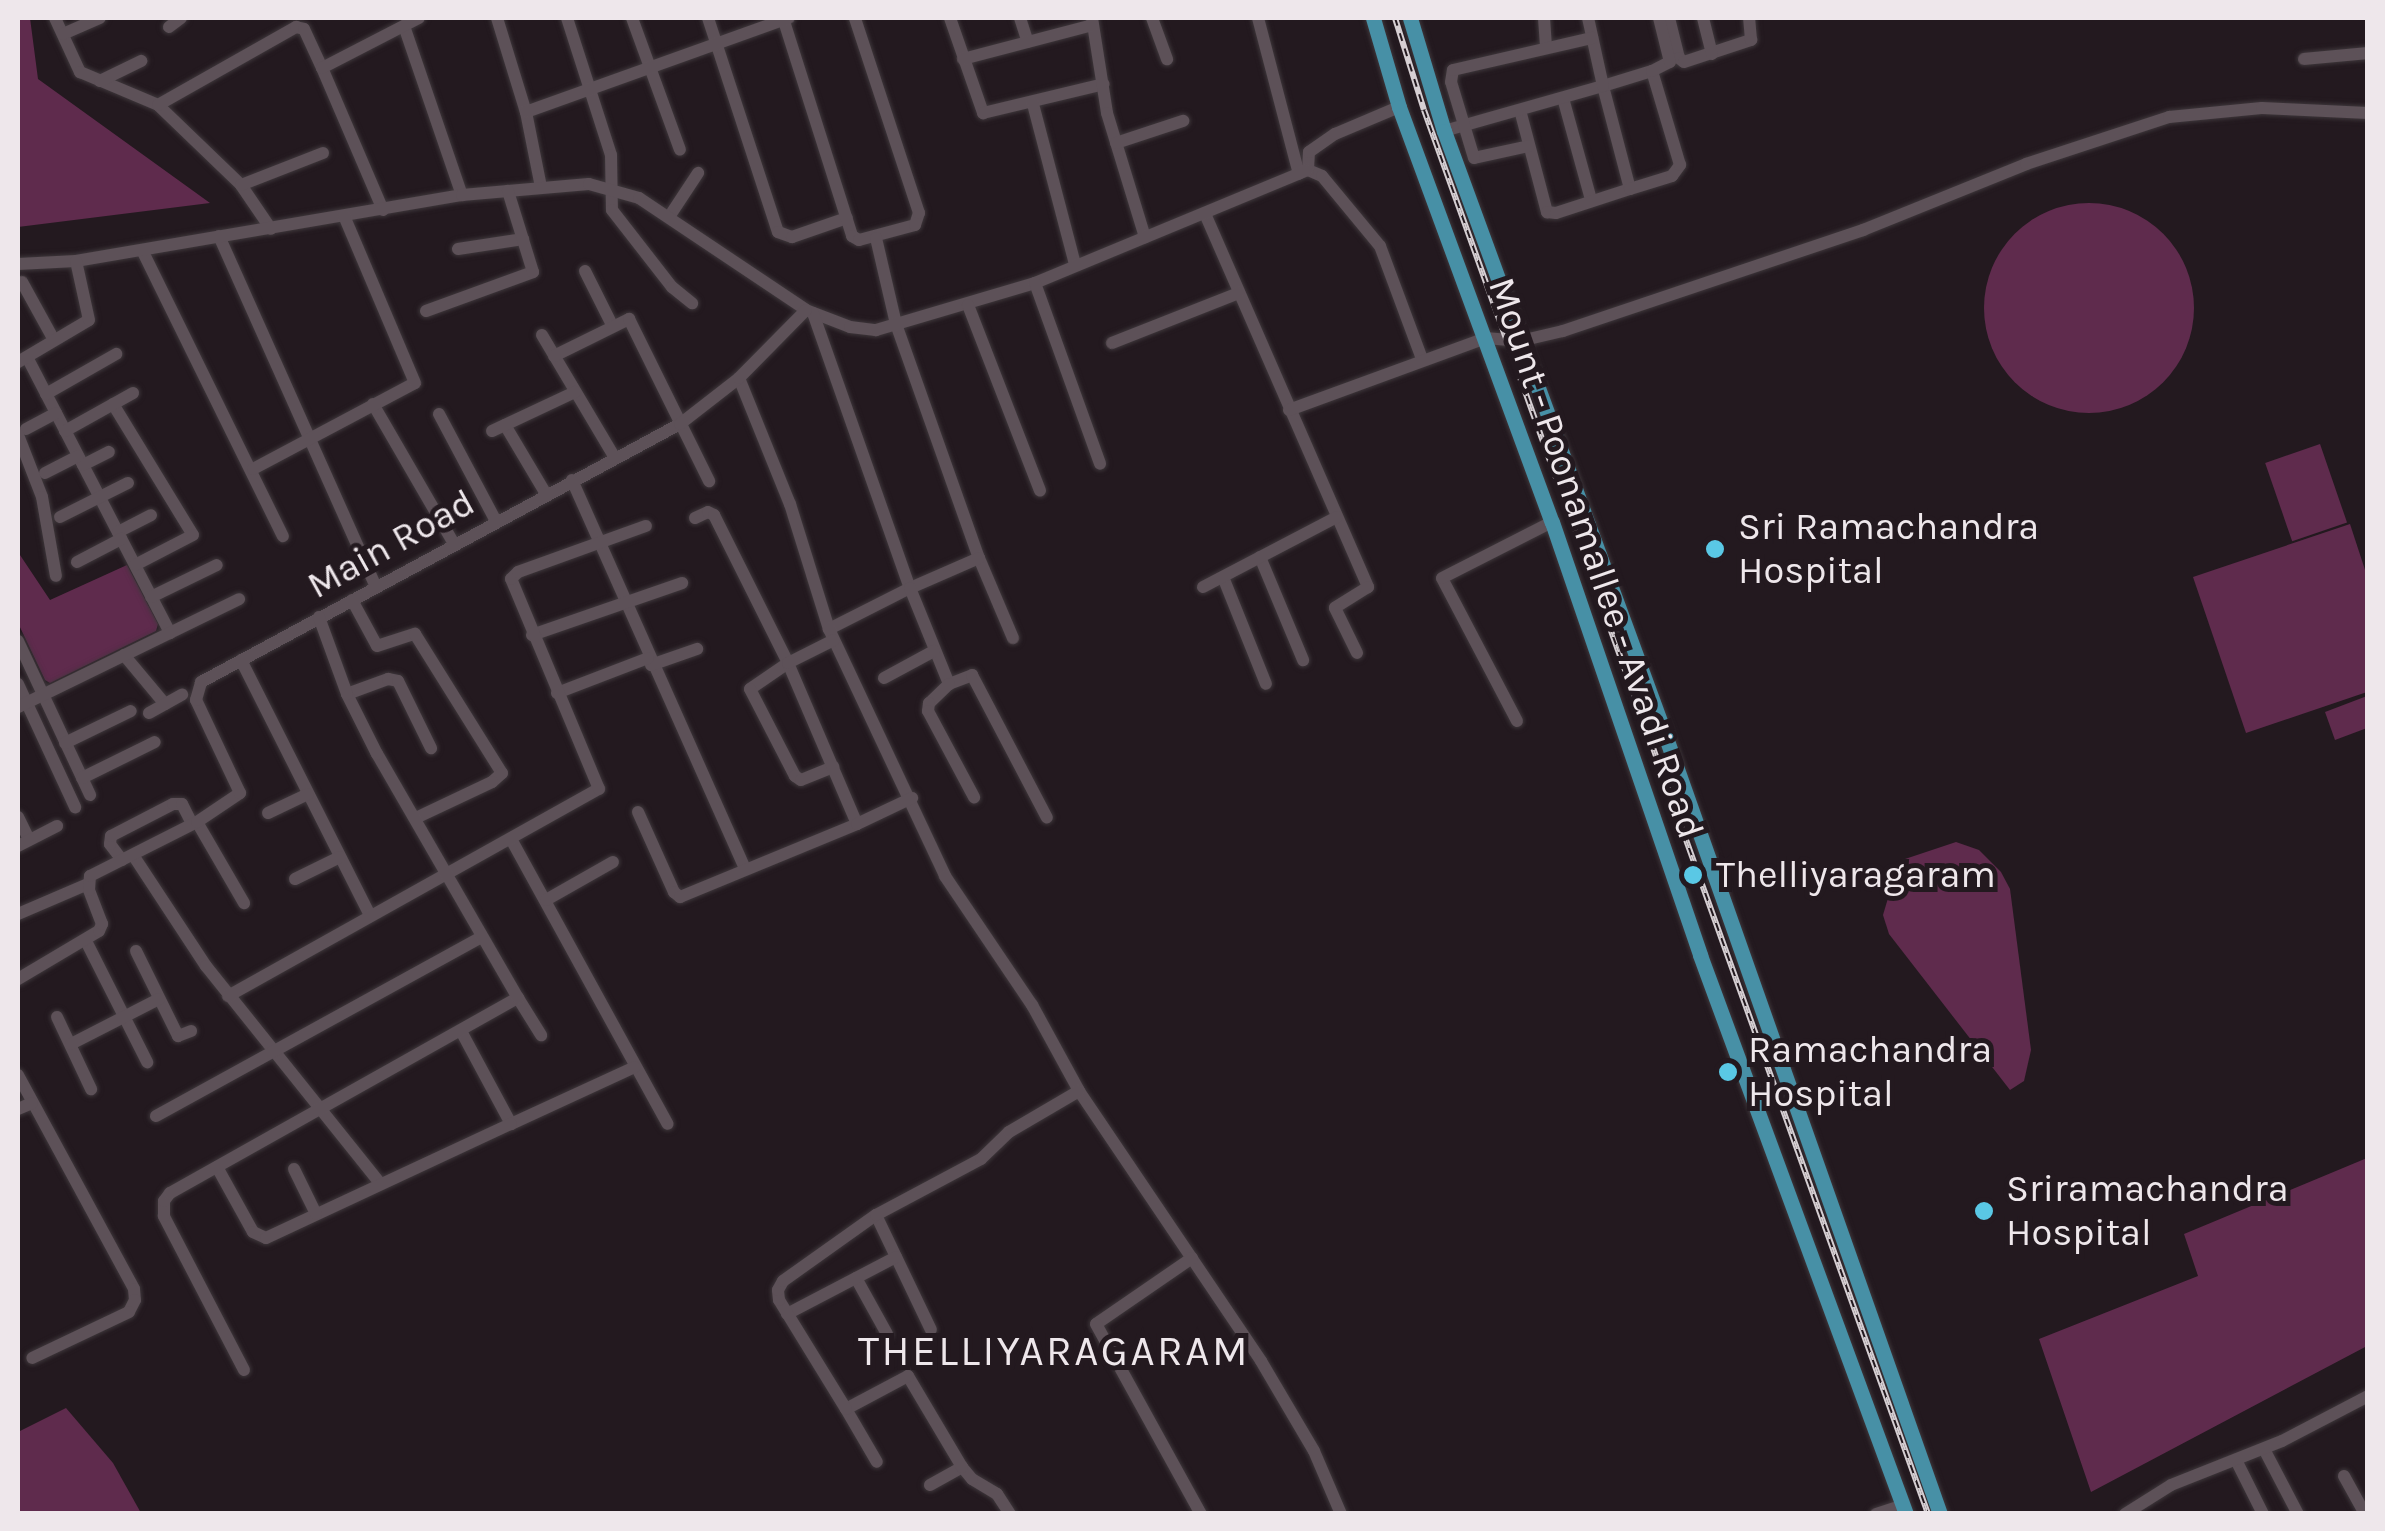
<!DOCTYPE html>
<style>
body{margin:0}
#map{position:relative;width:2385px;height:1531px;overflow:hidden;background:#23191f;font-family:Karla,sans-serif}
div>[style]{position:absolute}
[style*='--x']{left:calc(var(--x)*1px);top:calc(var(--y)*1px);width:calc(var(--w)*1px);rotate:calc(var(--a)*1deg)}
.green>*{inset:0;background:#5f2b4d;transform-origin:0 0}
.round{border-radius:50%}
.roads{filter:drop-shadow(0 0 2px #3e373b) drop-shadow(0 0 2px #3e373b)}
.minor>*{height:12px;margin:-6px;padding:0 6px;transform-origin:6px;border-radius:6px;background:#5d5158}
.major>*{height:15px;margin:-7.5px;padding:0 7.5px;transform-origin:7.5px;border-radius:7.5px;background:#4790a6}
.rail>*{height:6px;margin-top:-3px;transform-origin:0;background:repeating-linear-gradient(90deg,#23191f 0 8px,#d6cfd3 0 16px);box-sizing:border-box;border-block:2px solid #d6cfd3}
.dots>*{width:28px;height:28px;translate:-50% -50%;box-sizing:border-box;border:5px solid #23191f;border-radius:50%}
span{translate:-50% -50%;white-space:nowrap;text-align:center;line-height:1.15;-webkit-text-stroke:10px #23191f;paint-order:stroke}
.poi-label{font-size:38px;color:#eee7eb}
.left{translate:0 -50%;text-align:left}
.street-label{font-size:38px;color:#eee7eb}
.quarter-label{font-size:42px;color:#eee7eb;letter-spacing:2.5px}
.frame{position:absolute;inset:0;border:20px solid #eee7eb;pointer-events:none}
</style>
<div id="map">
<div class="green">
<i style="clip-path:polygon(18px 18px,30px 18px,38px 79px,210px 203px,18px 227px)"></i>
<i class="round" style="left:1984px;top:203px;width:210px;height:210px"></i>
<i style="left:2320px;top:444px;width:83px;height:58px;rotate:71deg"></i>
<i style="clip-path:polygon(2350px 524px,2367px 576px,2367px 692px,2246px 733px,2193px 577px)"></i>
<i style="clip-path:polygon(18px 552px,50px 600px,127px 565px,158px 624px,156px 631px,50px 683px,45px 680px,18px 623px)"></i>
<i style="clip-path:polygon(2367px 696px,2367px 728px,2335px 740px,2325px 712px)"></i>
<i style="clip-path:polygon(1956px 842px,1979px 850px,2001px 872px,2010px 889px,2031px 1050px,2024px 1081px,2010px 1090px,1889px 934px,1883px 915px,1899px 861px)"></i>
<i style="clip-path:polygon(2367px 1158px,2367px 1346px,2091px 1492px,2039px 1339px,2198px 1276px,2184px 1234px)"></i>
<i style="clip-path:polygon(66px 1408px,113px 1463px,141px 1513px,18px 1513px,18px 1432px)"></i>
</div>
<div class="roads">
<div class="minor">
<i style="--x:55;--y:18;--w:60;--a:65.2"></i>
<i style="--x:80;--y:72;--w:85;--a:22.9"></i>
<i style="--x:158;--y:105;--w:115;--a:43.9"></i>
<i style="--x:241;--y:185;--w:53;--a:55.7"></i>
<i style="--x:497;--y:18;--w:98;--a:72.9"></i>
<i style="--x:526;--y:112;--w:76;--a:78.7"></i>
<i style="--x:567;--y:18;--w:144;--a:72.2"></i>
<i style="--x:611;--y:155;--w:55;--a:89"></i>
<i style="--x:612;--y:210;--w:98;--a:52.1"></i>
<i style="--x:672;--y:287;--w:26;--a:39"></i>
<i style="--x:632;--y:18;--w:140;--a:70"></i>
<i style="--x:708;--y:18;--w:225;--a:71.9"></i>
<i style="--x:778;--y:232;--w:15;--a:20"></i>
<i style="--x:792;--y:237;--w:58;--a:-19.1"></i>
<i style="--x:783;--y:18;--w:229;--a:72.4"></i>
<i style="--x:852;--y:236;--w:8;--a:30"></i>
<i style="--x:859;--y:240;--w:58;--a:-15"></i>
<i style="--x:915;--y:225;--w:13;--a:-72"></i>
<i style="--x:919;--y:213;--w:205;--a:-108.2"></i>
<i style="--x:950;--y:18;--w:101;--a:70.8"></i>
<i style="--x:983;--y:113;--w:124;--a:-13.5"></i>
<i style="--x:1020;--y:18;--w:25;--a:72"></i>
<i style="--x:1092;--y:18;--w:96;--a:81"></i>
<i style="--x:1107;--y:113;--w:130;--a:73"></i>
<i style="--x:1152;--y:18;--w:44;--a:69.9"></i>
<i style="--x:1258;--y:18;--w:161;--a:75.3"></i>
<i style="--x:1544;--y:18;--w:30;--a:86"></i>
<i style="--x:1669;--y:18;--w:41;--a:76"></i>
<i style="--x:1679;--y:58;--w:6;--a:39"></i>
<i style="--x:1684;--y:62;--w:71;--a:-18.2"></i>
<i style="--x:1751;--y:40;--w:22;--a:-95"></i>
<i style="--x:1703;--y:18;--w:37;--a:76"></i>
<i style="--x:404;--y:26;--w:179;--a:71.1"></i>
<i style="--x:169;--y:27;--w:15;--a:-37"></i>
<i style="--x:63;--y:34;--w:40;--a:-23.4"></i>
<i style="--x:963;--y:59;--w:134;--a:-14.7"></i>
<i style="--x:2304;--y:59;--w:64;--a:-5.4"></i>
<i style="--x:100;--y:81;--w:46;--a:-26"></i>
<i style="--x:1563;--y:98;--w:106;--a:74.6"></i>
<i style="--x:1033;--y:104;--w:165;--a:75.3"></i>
<i style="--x:158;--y:105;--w:159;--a:-29.5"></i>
<i style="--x:296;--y:27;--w:8;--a:14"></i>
<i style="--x:304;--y:29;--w:43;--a:65.2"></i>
<i style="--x:1520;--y:110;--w:106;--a:75.2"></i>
<i style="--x:1547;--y:212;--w:9;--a:6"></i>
<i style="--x:1556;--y:213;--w:78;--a:-18"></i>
<i style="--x:1630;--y:189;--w:106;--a:-104.7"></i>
<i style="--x:1603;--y:86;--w:51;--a:-17"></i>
<i style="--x:526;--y:112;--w:279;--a:-19.7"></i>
<i style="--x:1444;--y:131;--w:165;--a:-15.8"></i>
<i style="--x:1603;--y:86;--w:70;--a:-102.4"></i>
<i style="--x:1116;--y:143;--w:71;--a:-18.2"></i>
<i style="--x:1529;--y:146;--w:56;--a:167.7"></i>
<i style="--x:1474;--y:158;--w:79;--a:-106.8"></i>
<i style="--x:1451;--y:82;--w:12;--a:-81"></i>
<i style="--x:1453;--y:70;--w:143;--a:-13"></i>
<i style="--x:1308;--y:170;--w:15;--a:23"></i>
<i style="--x:1322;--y:176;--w:91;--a:50.4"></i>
<i style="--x:1380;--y:246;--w:121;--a:69.6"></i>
<i style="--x:1308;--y:170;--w:18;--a:-87"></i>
<i style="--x:1309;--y:152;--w:32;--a:-35"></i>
<i style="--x:1335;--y:134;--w:69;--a:-22.9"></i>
<i style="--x:241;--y:185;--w:88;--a:-21.3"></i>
<i style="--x:1630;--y:189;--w:44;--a:-17.2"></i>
<i style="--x:1672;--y:176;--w:14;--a:-54"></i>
<i style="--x:1680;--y:165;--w:98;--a:-106.6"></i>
<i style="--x:1652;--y:71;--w:20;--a:-27"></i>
<i style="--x:1670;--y:62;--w:45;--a:-104"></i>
<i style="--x:383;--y:210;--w:155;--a:-113.2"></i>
<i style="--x:322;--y:68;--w:109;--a:-27.3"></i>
<i style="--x:1206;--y:216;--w:405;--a:66.4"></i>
<i style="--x:1368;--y:587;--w:39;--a:148"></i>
<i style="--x:1335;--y:608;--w:50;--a:63.9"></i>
<i style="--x:669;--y:217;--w:53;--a:-56.6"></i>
<i style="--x:219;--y:236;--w:385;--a:65.9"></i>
<i style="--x:876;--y:238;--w:88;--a:76.9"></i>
<i style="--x:896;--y:324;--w:248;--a:70.5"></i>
<i style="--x:979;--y:558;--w:87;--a:67"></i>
<i style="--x:458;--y:249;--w:66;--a:-8.7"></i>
<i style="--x:142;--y:250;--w:319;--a:63.8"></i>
<i style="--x:18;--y:264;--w:58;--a:-3"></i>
<i style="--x:76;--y:261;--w:392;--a:-9.7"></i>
<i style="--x:462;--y:195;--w:127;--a:-5"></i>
<i style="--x:589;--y:184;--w:52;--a:15.6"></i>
<i style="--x:639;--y:198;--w:201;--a:33.8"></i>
<i style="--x:806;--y:310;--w:47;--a:21.1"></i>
<i style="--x:850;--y:327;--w:26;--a:7"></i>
<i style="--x:876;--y:330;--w:166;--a:-16.5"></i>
<i style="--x:1035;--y:283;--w:295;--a:-22.5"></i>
<i style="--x:585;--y:271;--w:60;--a:63.4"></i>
<i style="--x:22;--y:282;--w:66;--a:61.1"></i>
<i style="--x:1035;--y:283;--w:192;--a:70.2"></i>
<i style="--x:968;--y:305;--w:199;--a:68.8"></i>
<i style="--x:426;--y:311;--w:114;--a:-20"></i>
<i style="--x:533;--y:272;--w:85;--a:-107.2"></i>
<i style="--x:813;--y:313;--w:292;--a:70.6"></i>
<i style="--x:910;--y:588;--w:91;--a:153.2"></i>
<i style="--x:542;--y:335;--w:143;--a:59.3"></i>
<i style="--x:1112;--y:343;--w:136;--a:-21.5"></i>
<i style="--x:554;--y:356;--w:84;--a:-26.3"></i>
<i style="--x:629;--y:319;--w:181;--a:63.7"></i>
<i style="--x:27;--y:357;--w:311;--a:62.6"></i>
<i style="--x:18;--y:362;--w:82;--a:-30.6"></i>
<i style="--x:89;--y:320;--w:60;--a:-102.4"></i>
<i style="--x:739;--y:378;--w:136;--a:68"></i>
<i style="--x:790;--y:504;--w:131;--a:72.7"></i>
<i style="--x:829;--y:629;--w:273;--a:64.8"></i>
<i style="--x:945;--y:876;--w:156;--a:56"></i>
<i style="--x:1032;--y:1005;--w:98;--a:61.3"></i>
<i style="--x:1079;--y:1091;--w:326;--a:56"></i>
<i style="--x:1261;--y:1361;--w:104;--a:59.5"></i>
<i style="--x:1314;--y:1451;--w:69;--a:66.8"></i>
<i style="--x:46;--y:394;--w:81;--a:-29.7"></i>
<i style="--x:113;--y:404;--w:153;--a:58.6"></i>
<i style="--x:193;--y:535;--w:65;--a:152.7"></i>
<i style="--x:373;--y:404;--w:162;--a:59.9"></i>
<i style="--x:1289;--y:410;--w:210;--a:-20.1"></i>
<i style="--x:1486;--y:338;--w:34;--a:5"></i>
<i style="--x:1520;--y:341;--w:44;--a:-13.1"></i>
<i style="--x:1563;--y:331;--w:317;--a:-18.6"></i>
<i style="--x:1863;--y:230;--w:176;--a:-22"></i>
<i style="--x:2026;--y:164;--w:151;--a:-18.2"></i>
<i style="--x:2169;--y:117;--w:93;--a:-5.5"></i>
<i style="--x:2262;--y:108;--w:106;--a:2.7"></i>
<i style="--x:439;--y:414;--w:121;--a:62"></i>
<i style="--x:505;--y:425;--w:80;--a:59.3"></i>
<i style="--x:26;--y:429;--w:34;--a:-28"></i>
<i style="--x:65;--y:431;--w:78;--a:-29.2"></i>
<i style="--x:492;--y:431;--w:92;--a:-25.2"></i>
<i style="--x:18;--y:435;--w:66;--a:68.8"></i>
<i style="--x:42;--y:497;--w:80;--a:80"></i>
<i style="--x:83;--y:465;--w:29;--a:-27"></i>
<i style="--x:253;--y:469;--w:183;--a:-28"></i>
<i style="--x:415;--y:383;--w:181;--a:-113"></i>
<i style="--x:45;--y:473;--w:37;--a:-27"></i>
<i style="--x:572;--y:480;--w:426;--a:66"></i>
<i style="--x:60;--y:517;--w:76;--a:-26.6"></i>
<i style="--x:695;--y:518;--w:14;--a:-25"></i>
<i style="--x:708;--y:512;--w:7;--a:27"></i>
<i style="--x:714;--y:515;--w:165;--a:63.4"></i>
<i style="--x:788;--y:663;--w:46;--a:145.6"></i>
<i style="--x:750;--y:689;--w:98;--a:62.7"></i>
<i style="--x:795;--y:776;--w:7;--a:34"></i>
<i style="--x:801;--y:780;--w:35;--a:-22"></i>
<i style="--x:118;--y:532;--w:37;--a:-27"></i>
<i style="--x:1260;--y:557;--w:112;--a:67.3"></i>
<i style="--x:979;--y:558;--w:75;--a:156.5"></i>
<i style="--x:910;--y:588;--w:104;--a:67.9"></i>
<i style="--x:949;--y:684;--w:25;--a:-21"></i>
<i style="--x:972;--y:675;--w:161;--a:62.3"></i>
<i style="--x:77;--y:562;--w:50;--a:-27.6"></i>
<i style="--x:1223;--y:577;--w:115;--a:68.1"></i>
<i style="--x:1203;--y:587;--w:151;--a:-27.6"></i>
<i style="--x:151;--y:597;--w:73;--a:-25.9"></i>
<i style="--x:352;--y:600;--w:52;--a:61.5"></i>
<i style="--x:377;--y:646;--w:40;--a:-18"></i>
<i style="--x:415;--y:634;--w:164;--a:58"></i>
<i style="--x:502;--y:773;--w:13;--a:138"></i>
<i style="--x:492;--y:782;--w:84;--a:154.7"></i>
<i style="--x:532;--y:635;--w:159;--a:-19.1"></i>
<i style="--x:18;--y:641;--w:170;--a:64.9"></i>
<i style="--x:124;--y:655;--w:64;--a:50.1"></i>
<i style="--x:241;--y:660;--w:286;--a:63.2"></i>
<i style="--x:651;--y:665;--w:49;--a:-19.2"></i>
<i style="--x:884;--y:678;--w:57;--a:-28.4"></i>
<i style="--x:18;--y:684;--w:136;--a:65.1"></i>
<i style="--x:949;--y:684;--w:28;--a:136"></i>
<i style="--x:929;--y:703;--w:8;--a:97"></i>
<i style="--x:928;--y:711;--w:98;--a:61.9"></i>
<i style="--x:557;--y:693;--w:97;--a:-21"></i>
<i style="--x:347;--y:694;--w:44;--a:-20.1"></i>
<i style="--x:388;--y:679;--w:10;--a:11"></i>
<i style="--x:398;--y:681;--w:75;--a:63.8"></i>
<i style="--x:18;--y:707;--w:246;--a:-26"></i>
<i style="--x:149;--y:713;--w:38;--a:-29"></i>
<i style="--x:1517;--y:721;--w:161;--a:-117.7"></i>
<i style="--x:1442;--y:578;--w:123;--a:-27"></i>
<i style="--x:65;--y:743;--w:73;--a:-25.9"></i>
<i style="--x:82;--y:778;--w:81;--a:-26.3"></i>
<i style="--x:638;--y:812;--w:88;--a:65.8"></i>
<i style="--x:674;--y:892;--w:8;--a:40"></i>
<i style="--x:680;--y:897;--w:191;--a:-22.4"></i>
<i style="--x:857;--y:824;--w:175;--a:-113.2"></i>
<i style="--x:788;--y:663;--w:51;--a:-26.6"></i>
<i style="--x:268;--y:813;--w:44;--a:-25.4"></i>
<i style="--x:18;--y:817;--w:25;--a:64"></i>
<i style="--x:197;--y:822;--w:94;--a:59.9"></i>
<i style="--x:857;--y:824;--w:61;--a:-25.3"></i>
<i style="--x:511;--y:839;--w:325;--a:61.2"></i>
<i style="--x:18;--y:846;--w:44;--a:-27.1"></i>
<i style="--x:133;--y:855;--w:133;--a:56.7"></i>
<i style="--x:206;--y:966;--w:278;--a:51.3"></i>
<i style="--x:122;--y:860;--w:20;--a:-127"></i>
<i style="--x:110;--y:844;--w:8;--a:-83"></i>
<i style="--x:111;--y:836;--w:70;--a:-27.3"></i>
<i style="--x:173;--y:804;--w:9;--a:0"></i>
<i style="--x:182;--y:804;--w:22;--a:63"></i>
<i style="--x:295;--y:879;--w:50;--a:-26.1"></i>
<i style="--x:546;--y:900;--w:77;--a:-29.6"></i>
<i style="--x:18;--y:914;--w:76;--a:-23.2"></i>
<i style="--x:86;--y:941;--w:136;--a:63.2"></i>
<i style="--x:136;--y:951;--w:95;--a:63.7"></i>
<i style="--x:178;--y:1036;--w:14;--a:-21"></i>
<i style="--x:18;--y:979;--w:94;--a:-30.7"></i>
<i style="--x:99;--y:931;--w:8;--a:-67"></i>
<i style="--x:102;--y:924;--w:36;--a:-111"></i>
<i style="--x:89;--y:890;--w:14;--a:-86"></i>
<i style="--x:90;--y:876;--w:120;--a:-26.8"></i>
<i style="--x:197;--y:822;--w:52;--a:-34"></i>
<i style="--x:240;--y:793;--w:103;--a:-115.3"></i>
<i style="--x:196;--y:700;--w:19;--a:-74"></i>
<i style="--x:201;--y:682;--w:544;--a:-28.31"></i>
<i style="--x:680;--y:424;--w:75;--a:-37.9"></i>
<i style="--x:739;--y:378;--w:95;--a:-45.4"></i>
<i style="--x:228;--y:996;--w:425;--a:-29.2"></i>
<i style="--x:599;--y:789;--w:228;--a:-112.7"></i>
<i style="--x:511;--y:579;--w:10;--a:-45"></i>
<i style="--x:518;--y:572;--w:136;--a:-19.8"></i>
<i style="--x:518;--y:998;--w:44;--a:58.1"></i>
<i style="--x:57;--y:1017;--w:80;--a:64.7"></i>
<i style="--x:461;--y:1031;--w:106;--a:61.7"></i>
<i style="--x:511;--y:1124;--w:136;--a:-24.7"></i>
<i style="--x:71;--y:1044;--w:99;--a:-27.1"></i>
<i style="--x:18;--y:1075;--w:243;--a:61.5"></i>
<i style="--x:134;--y:1289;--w:11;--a:85"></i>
<i style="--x:135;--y:1300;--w:13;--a:117"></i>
<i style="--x:129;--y:1312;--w:107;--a:154.6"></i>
<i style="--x:18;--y:1109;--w:15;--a:-23"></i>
<i style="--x:156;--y:1116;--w:371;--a:-28.8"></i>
<i style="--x:217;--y:1167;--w:74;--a:61"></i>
<i style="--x:253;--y:1232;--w:14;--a:25"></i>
<i style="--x:266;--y:1238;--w:270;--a:-25"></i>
<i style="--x:294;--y:1169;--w:50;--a:63.9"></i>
<i style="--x:876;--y:1215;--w:127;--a:64.4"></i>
<i style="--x:1192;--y:1258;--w:116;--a:145.5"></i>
<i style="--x:1096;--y:1324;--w:217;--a:61.1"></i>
<i style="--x:856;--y:1278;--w:64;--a:61"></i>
<i style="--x:787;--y:1314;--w:123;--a:-27.6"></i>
<i style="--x:244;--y:1370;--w:174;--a:-117.5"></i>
<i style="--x:164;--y:1216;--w:15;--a:-90"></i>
<i style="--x:164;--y:1201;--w:10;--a:-53"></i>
<i style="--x:170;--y:1193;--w:399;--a:-29.3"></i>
<i style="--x:518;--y:998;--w:282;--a:-120"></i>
<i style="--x:377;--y:754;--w:67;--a:-116.6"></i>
<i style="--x:347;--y:694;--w:82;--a:-110"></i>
<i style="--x:846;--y:1409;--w:61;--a:59.7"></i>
<i style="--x:2264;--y:1449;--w:73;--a:62.4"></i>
<i style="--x:2236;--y:1460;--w:60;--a:63.4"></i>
<i style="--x:2344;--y:1476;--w:43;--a:61.1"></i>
<i style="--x:930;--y:1485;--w:37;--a:-29"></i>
<i style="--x:1010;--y:1514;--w:24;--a:-123"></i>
<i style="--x:997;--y:1494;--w:29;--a:-149"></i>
<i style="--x:972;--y:1479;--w:16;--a:-130"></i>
<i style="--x:962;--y:1467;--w:106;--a:-120.7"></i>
<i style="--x:908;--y:1376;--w:70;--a:152"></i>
<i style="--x:846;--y:1409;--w:128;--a:-121.6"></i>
<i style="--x:779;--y:1300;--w:10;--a:-96"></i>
<i style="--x:778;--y:1290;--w:10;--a:-61"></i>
<i style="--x:783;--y:1281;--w:114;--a:-35.4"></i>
<i style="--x:876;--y:1215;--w:119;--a:-28.1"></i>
<i style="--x:981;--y:1159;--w:39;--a:-44"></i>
<i style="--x:1009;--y:1132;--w:81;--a:-30.4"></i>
<i style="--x:1876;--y:1514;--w:28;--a:-18"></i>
<i style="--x:2125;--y:1514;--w:54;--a:-32.2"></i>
<i style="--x:2171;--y:1485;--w:119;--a:-21.6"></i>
<i style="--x:2282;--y:1441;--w:97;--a:-27.6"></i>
</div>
<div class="major">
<i style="--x:1373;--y:18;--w:93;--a:73.7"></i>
<i style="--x:1399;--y:107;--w:442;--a:69.8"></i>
<i style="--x:1552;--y:522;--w:458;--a:71.1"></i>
<i style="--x:1700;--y:955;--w:596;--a:69.77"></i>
<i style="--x:1410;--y:18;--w:118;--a:73.3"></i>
<i style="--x:1444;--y:131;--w:640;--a:69.89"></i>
<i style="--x:1664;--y:732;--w:829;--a:70.56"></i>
</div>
</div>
<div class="rail">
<i style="--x:1395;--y:18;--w:96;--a:72.5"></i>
<i style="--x:1424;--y:110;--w:1492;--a:70.25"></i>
</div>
<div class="dots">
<i style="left:1715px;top:549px;background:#5ac8e5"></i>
<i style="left:1693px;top:875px;background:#5ac8e5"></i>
<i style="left:1728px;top:1072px;background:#5ac8e5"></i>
<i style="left:1984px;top:1211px;background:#5ac8e5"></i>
</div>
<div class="poi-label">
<span class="left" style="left:1738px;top:549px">Sri Ramachandra<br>Hospital</span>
<span class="left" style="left:1716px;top:875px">Thelliyaragaram</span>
<span class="left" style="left:1748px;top:1072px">Ramachandra<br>Hospital</span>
<span class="left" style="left:2006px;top:1211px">Sriramachandra<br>Hospital</span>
</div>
<div class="street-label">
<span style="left:391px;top:544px;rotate:-29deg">Main Road</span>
<span style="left:1596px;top:558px;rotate:71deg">Mount - Poonamallee - Avadi Road</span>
</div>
<div class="quarter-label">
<span style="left:1054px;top:1351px">THELLIYARAGARAM</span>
</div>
<div class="frame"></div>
</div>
